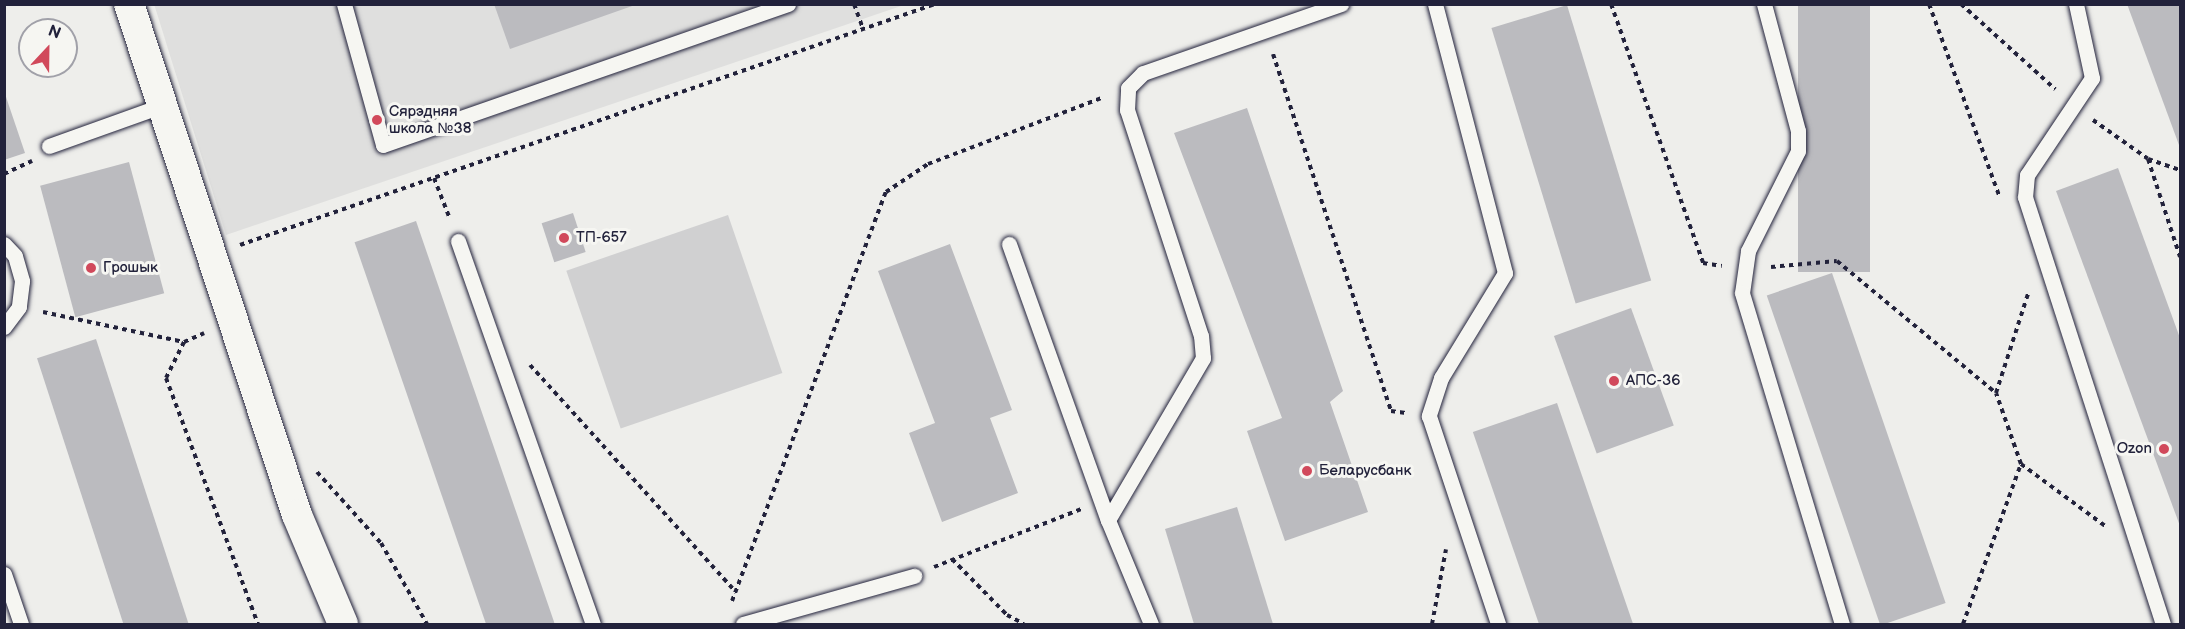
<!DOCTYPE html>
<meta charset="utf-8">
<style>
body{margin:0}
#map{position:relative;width:2185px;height:629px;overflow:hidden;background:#eeeeeb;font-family:"Balsamiq Sans",sans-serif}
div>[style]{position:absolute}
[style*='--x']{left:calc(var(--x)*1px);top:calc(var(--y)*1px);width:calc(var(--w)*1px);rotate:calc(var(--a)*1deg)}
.built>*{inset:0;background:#dfdfde}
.green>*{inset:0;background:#d0d0d1;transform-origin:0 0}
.building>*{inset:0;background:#bbbbbf;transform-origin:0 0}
.path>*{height:4px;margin-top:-2px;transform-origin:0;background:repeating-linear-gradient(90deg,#22223b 0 4.5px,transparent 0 9px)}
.roads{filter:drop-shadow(0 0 2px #22223b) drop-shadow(0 0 2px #22223b)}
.service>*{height:15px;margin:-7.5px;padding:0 7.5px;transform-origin:7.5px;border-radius:7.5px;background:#f6f6f2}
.minor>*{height:30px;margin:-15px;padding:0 15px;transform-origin:15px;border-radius:15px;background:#f6f6f2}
.dots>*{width:16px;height:16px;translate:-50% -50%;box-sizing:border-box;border:3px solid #f6f6f2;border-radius:50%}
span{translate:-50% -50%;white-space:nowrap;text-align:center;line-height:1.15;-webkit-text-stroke:6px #f6f6f2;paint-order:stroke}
.poi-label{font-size:15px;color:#22223b}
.left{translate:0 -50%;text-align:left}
.right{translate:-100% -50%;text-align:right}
.frame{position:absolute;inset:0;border:6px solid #22223b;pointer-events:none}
.north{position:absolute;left:18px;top:18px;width:60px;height:60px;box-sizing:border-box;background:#f6f6f2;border:2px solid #a1a1a9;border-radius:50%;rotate:22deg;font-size:16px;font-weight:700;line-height:24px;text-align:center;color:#22223b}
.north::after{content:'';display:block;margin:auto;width:21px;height:27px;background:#d1495b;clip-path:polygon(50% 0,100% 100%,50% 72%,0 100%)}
</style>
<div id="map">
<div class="built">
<i style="clip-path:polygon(154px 4px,904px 5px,226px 235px)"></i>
</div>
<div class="green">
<i style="left:728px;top:215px;width:167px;height:171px;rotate:71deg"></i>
</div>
<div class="building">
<i style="clip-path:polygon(494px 4px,634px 4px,635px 5px,510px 49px)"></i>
<i style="left:1798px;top:4px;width:72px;height:268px"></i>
<i style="clip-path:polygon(2127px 4px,2180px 4px,2180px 145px,2179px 145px)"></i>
<i style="left:1567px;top:5px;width:288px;height:79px;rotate:73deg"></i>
<i style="clip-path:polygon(4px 91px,25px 153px,4px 160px)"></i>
<i style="clip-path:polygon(1247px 108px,1343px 391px,1330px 402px,1368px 512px,1285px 541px,1247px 431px,1282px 418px,1174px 133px)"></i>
<i style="left:129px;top:162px;width:136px;height:92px;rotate:75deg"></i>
<i style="clip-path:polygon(2118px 168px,2180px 338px,2180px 526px,2056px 191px)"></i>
<i style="left:573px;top:213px;width:41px;height:33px;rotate:72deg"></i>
<i style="left:416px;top:221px;width:425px;height:65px;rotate:71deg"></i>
<i style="clip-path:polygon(950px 244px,1012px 410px,990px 418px,1018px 493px,942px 522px,909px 433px,935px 423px,878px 271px)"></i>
<i style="left:1832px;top:273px;width:349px;height:69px;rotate:71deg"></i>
<i style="left:1631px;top:308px;width:125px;height:82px;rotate:70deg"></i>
<i style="left:96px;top:339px;width:300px;height:62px;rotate:72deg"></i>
<i style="left:1557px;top:403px;width:234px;height:89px;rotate:71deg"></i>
<i style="clip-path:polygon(1237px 507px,1273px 624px,1194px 624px,1165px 529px)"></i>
</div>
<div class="path">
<i style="--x:854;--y:4;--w:27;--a:70"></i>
<i style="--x:1611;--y:4;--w:275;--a:70.4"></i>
<i style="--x:1703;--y:263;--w:19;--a:9"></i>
<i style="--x:1929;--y:4;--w:203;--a:69.9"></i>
<i style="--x:1961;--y:4;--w:127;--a:42.1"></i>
<i style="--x:1273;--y:54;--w:376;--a:71.7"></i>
<i style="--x:1391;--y:411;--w:15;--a:8"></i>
<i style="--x:2093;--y:120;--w:67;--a:35.3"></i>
<i style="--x:2148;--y:159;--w:34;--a:19"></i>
<i style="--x:2148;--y:159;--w:103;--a:71.9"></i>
<i style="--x:4;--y:174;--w:31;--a:-25"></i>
<i style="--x:434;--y:178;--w:44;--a:68.7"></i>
<i style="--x:240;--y:245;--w:736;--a:-19.12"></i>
<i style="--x:1771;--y:267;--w:66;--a:-5.2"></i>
<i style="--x:1837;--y:261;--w:207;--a:39.7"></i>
<i style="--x:43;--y:312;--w:144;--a:12"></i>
<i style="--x:184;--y:342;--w:22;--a:-24"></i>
<i style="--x:184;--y:342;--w:40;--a:116.6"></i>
<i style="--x:166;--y:378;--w:263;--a:69.5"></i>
<i style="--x:530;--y:365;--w:307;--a:47.8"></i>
<i style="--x:2021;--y:464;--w:104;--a:36.4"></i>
<i style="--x:317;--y:472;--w:96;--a:48"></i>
<i style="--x:381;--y:543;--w:93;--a:60.4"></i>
<i style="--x:952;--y:559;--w:78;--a:45.5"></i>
<i style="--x:1007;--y:615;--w:19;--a:28"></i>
<i style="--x:934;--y:567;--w:158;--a:-21.5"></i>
<i style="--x:732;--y:601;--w:437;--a:-69.4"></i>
<i style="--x:886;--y:192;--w:50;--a:-33.7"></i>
<i style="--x:928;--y:164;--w:188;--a:-20.8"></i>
<i style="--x:1432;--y:624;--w:76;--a:-79.4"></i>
<i style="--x:1963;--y:624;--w:170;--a:-70.1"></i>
<i style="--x:2021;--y:464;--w:75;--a:-109.4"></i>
<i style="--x:1996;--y:393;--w:107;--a:-72.1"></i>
</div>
<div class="roads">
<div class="service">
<i style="--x:344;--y:4;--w:146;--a:74.5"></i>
<i style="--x:383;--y:145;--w:429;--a:-19.2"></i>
<i style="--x:1435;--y:4;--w:278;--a:75.4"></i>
<i style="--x:1505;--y:273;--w:123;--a:121.4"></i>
<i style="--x:1441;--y:378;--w:40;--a:108"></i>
<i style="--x:1429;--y:416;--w:219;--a:71.6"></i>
<i style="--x:1764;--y:4;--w:131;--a:75"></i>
<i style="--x:1798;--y:131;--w:20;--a:90"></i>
<i style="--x:1798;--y:151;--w:112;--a:116.6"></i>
<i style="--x:1748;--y:251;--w:42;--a:98.1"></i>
<i style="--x:1742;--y:293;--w:346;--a:73.2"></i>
<i style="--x:2076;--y:4;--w:76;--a:77.8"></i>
<i style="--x:2092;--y:78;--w:117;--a:123.8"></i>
<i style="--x:2027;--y:175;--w:22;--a:95"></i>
<i style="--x:2025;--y:197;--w:449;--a:72.1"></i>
<i style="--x:49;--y:146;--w:119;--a:-19.7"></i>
<i style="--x:458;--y:241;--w:406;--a:70.6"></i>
<i style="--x:4;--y:244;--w:16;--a:47"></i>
<i style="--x:15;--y:256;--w:26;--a:74"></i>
<i style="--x:22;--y:281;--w:26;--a:97"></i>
<i style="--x:19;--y:307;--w:25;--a:127"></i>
<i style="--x:1009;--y:244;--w:293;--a:70.3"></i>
<i style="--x:4;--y:574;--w:53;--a:71.2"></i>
<i style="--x:743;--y:624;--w:178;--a:-15.7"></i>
<i style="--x:1151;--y:624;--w:113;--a:-112.5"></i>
<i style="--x:1108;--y:520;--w:188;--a:-59.6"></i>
<i style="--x:1203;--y:358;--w:22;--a:-95"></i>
<i style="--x:1201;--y:336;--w:238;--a:-108.1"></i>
<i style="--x:1127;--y:110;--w:22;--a:-87"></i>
<i style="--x:1128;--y:88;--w:21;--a:-45"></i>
<i style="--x:1143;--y:73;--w:210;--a:-19.2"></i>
</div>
<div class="minor">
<i style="--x:129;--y:4;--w:538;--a:71.8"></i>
<i style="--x:297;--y:515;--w:118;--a:67.1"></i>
</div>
</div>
<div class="dots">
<i style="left:377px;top:120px;background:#d1495b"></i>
<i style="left:564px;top:238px;background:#d1495b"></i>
<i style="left:91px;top:268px;background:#d1495b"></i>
<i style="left:1614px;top:381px;background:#d1495b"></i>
<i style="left:2164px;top:449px;background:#d1495b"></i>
<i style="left:1307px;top:471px;background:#d1495b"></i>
</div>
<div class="poi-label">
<span class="left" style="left:389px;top:120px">Сярэдняя<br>школа №38</span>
<span class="left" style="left:576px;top:238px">ТП-657</span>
<span class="left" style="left:103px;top:268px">Грошык</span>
<span class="left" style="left:1626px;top:381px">АПС-36</span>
<span class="right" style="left:2152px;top:449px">Ozon</span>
<span class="left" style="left:1319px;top:471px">Беларусбанк</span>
</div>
<div class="frame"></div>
<div class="north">N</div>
</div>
